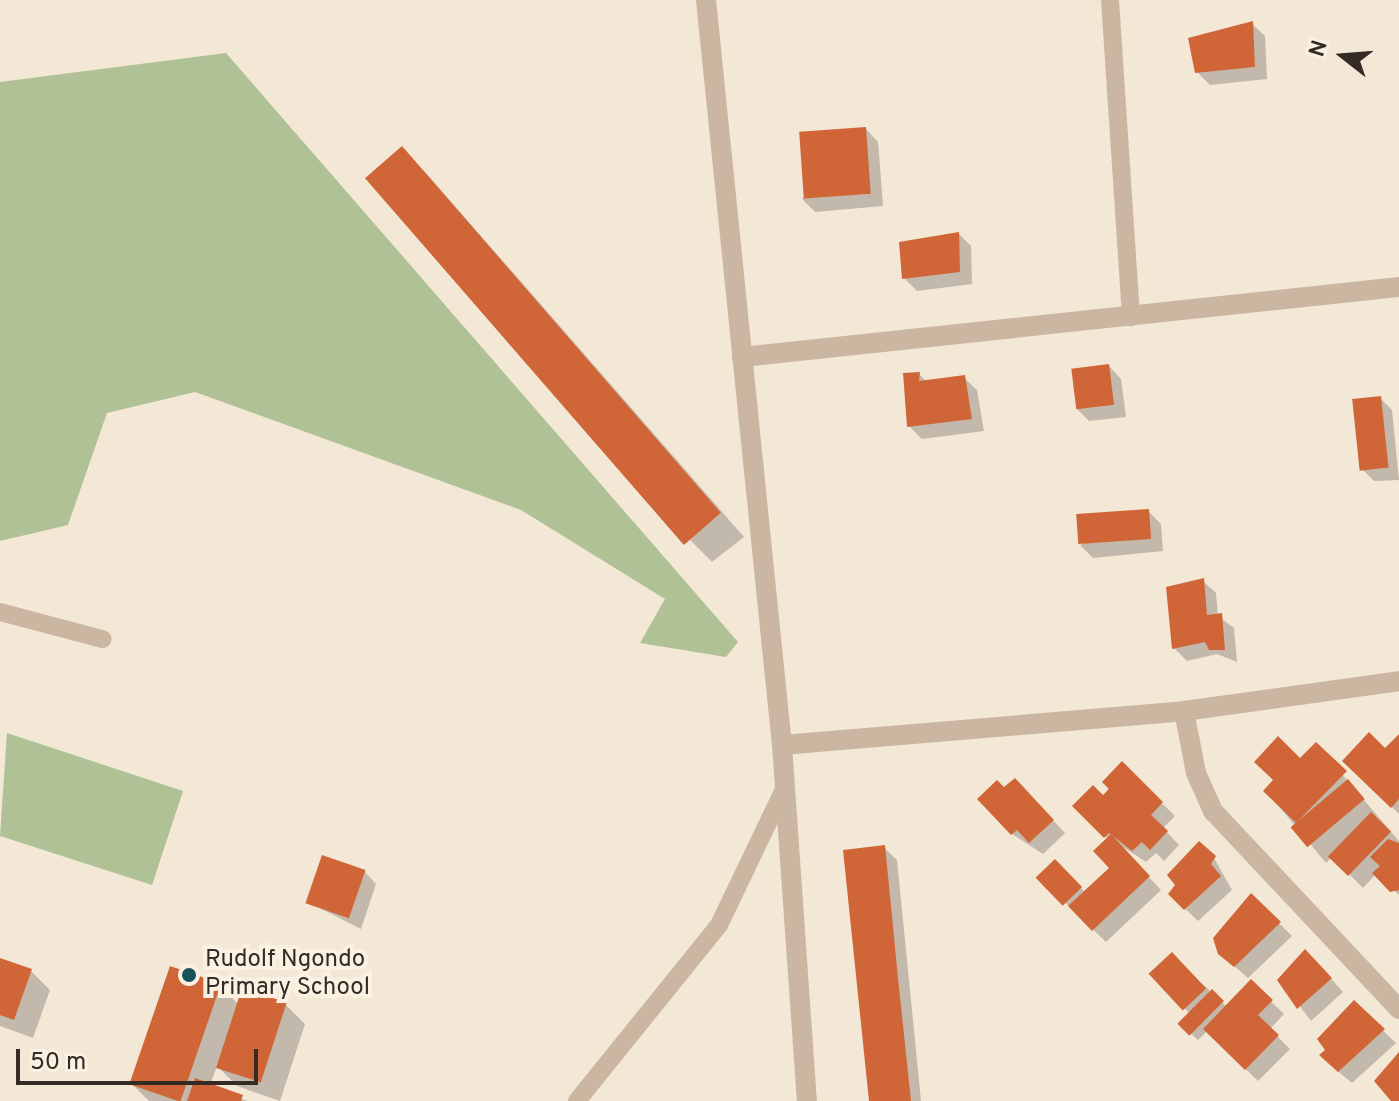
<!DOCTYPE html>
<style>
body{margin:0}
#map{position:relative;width:1399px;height:1101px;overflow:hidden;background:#f3e7d6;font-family:Overpass,sans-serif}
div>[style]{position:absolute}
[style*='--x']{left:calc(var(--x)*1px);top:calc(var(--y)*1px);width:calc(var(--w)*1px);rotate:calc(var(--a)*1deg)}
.green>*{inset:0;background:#b0c295}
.shadow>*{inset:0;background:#0003}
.building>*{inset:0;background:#d06637;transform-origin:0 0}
.lane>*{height:18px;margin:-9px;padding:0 9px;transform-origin:9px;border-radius:9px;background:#cbb7a1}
.street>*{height:20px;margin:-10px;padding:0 10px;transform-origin:10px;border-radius:10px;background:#cbb7a1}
.dots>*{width:22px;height:22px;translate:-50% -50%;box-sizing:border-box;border:4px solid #faf1e2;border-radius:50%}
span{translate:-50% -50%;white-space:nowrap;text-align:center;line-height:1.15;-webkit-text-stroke:8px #faf1e2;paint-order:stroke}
.poi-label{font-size:24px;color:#352b25}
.left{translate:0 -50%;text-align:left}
.north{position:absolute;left:1303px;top:16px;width:80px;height:80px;-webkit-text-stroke:6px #faf1e2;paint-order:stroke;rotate:287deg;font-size:22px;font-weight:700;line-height:32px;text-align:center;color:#352b25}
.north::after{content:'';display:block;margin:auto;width:28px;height:36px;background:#352b25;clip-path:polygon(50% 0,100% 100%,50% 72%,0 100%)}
.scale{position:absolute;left:16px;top:1049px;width:242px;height:36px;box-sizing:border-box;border:4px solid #352b25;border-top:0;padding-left:10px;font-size:24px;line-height:28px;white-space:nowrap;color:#352b25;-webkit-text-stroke:6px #faf1e2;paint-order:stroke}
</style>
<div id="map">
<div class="green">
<i style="clip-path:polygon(226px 53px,738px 642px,726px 657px,640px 643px,665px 599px,521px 510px,195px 392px,107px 413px,68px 525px,0 541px,0 82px)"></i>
<i style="clip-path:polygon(7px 733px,183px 791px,152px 885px,0 836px)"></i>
</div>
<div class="shadow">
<i style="clip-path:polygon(1252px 24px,1265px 36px,1267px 79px,1210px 85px,1197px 72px)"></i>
<i style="clip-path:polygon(866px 129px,878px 142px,883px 206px,815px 212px,802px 199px)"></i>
<i style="clip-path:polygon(402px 149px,426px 173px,744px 537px,712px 562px,687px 537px)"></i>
<i style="clip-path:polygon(959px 234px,971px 246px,972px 284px,917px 291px,904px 278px)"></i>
<i style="clip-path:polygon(1109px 366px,1121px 379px,1126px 417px,1089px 421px,1077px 409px)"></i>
<i style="clip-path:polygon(919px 374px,927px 382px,964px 378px,977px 390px,984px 431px,922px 439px,909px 426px)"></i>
<i style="clip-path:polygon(1380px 398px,1392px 410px,1399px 480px,1374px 481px,1362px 469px)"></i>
<i style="clip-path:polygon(1148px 511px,1161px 524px,1163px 551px,1093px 558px,1080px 545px)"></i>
<i style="clip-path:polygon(1203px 581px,1216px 593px,1218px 616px,1234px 628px,1237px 662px,1217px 654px,1187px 661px,1174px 648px)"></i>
<i style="clip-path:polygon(1399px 736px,1399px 814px,1344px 761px,1385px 751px)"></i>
<i style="clip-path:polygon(1316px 744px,1399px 841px,1399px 895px,1376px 874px,1363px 888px,1332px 857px,1326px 863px,1266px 791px)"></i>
<i style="clip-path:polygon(1122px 764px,1175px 816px,1163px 828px,1179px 845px,1164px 861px,1156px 853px,1146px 862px,1117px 843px,1161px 890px,1106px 942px,1037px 876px,1055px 862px,1086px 893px,1112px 868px,1109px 840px,1075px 806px,1103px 798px)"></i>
<i style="clip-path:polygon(1004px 790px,1027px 793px,1065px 833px,1043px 854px,1012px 834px)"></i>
<i style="clip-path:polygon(884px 848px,897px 860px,921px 1101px,871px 1101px)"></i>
<i style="clip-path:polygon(1214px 858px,1232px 890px,1198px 921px,1170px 894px)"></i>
<i style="clip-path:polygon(364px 871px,376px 884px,361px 929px,308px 902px)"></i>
<i style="clip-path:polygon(1251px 896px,1292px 936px,1248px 978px,1219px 953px)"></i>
<i style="clip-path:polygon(1172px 955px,1227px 1007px,1251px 982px,1284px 1014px,1270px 1029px,1290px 1049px,1258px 1081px,1207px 1031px,1198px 1040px,1181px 1025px,1191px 1015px,1152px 974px)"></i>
<i style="clip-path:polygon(0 960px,31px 971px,50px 990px,33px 1038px,0 1026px)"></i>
<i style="clip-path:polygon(1318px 964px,1343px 992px,1311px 1021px,1280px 980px)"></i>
<i style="clip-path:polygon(220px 986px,239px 1005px,244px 991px,286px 1005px,305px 1024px,280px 1101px,237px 1086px,217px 1066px,210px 1085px,247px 1101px,149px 1101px,131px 1083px)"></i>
<i style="clip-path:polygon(1354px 1003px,1396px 1043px,1352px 1083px,1334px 1068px)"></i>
</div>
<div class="building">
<i style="clip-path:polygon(1253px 21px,1255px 67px,1195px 73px,1188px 38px)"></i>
<i style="left:866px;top:127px;width:67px;height:67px;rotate:86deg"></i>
<i style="left:402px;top:146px;width:486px;height:49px;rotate:49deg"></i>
<i style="clip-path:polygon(959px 232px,960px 272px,902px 279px,899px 242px)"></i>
<i style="left:1109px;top:364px;width:41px;height:38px;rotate:83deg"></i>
<i style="clip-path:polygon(920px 372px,919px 381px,965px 375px,972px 419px,907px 427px,903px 373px)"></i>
<i style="left:1381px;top:396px;width:72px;height:29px;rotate:84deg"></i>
<i style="left:1149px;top:509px;width:30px;height:73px;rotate:86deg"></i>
<i style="clip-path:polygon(1204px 578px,1207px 615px,1222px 613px,1225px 650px,1209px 650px,1205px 642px,1172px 649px,1166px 587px)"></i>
<i style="clip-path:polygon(1369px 732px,1385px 748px,1399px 734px,1399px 799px,1391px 808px,1342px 761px)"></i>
<i style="clip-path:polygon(1278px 736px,1300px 758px,1316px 742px,1347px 771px,1296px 823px,1263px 791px,1273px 780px,1254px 762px)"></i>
<i style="clip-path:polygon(1122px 761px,1163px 802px,1151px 815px,1168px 831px,1150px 850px,1142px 842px,1132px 851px,1109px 833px,1104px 838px,1072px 806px,1093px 785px,1103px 795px,1109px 789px,1102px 782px)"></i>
<i style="clip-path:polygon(1015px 778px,1054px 820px,1029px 843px,1017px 830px,1011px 835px,977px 799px,997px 780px,1004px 787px)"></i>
<i style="left:1348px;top:779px;width:26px;height:75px;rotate:50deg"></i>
<i style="left:1371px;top:812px;width:28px;height:62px;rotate:44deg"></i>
<i style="clip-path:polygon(1111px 834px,1150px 876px,1092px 931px,1068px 906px,1109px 868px,1093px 851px)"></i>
<i style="clip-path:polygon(1388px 839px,1399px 843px,1399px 890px,1390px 892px,1372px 873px,1380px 866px,1370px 857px)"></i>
<i style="clip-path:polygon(1199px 841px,1216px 856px,1211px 864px,1221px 876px,1184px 910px,1168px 894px,1175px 885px,1167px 875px)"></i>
<i style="clip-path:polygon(885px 845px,898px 978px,911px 1101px,869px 1101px,843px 850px)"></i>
<i style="left:322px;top:855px;width:46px;height:51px;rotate:19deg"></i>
<i style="left:1055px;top:859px;width:39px;height:27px;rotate:46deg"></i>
<i style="clip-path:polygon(1251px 893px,1281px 922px,1234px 967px,1218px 954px,1213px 938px)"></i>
<i style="clip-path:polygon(1305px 949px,1332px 978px,1297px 1009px,1277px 980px)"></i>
<i style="left:1172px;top:952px;width:50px;height:32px;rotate:47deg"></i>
<i style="clip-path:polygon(0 958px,32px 969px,14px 1020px,0 1015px)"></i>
<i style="left:170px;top:966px;width:54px;height:125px;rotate:19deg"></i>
<i style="clip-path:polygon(1251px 979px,1273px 1000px,1258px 1015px,1279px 1035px,1245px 1070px,1203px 1029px)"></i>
<i style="left:242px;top:988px;width:47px;height:84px;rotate:18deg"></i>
<i style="left:1212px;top:989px;width:17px;height:49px;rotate:45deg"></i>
<i style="clip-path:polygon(1354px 1000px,1385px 1029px,1338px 1072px,1319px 1055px,1325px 1050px,1317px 1039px)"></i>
<i style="clip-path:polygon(1399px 1052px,1399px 1101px,1391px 1101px,1374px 1081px)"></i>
<i style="clip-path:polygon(195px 1078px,243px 1095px,241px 1101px,187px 1101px)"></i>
</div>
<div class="lane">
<i style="--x:1110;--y:0;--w:318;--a:86.2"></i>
<i style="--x:0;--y:612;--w:106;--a:14.8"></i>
<i style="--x:577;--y:1101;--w:226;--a:-51.1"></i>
<i style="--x:719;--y:925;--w:153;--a:-64.4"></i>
</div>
<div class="street">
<i style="--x:706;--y:0;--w:749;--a:84.18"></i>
<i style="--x:782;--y:745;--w:357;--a:86"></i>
<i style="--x:742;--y:357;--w:661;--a:-6.08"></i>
<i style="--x:1184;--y:711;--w:63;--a:79"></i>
<i style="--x:1196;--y:773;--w:42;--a:65.9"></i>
<i style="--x:1213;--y:811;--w:272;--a:46.8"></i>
<i style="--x:782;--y:745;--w:403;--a:-4.8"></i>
<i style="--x:1184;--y:711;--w:217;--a:-7.9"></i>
</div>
<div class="dots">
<i style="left:189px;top:975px;background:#175159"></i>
</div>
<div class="poi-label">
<span class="left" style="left:205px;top:975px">Rudolf Ngondo<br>Primary School</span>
</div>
<div class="north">N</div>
<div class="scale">50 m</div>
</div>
